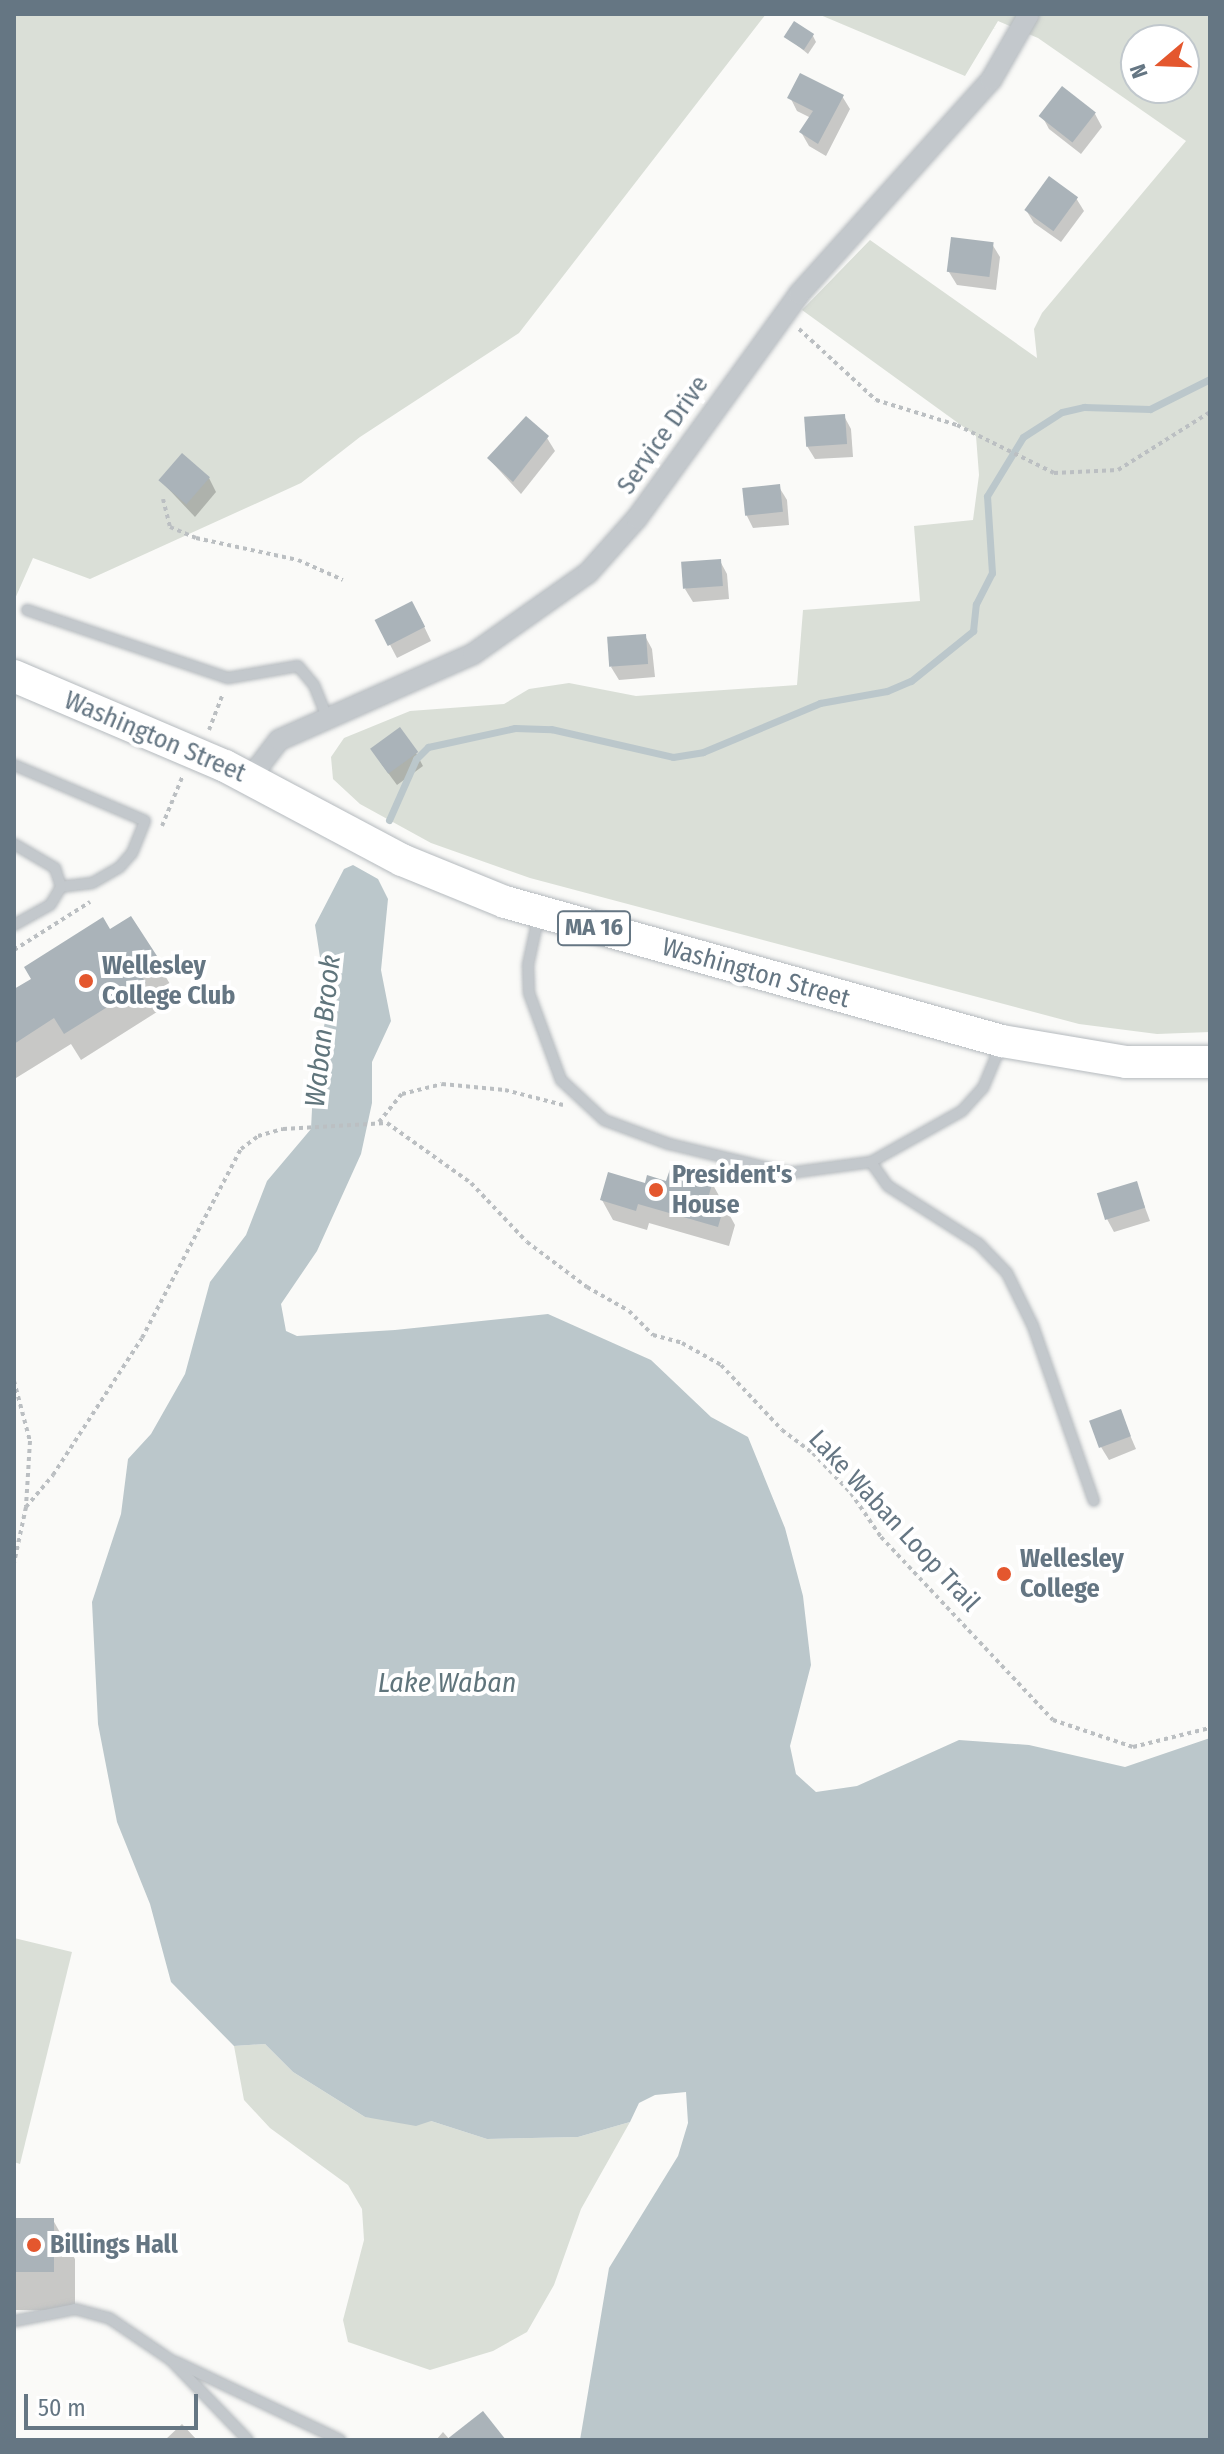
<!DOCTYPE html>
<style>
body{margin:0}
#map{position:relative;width:1224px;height:2454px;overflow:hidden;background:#fafaf8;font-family:"Fira Sans Condensed",sans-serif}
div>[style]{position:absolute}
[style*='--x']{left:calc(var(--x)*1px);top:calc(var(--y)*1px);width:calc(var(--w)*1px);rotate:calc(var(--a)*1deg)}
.green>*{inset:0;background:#dadfd7}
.water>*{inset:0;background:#bbc7cb}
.shadow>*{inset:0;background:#0003}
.stream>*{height:7px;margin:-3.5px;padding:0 3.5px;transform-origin:3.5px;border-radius:3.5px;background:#bbc7cb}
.building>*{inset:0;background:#aab3b9;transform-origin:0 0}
.path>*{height:4px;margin-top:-2px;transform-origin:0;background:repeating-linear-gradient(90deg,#bbbfc2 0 4px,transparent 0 8px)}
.roads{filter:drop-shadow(0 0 2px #b5babe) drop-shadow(0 0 2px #b5babe)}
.service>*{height:10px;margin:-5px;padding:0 5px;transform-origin:5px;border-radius:5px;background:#c3c8cc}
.minor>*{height:20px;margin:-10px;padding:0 10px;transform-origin:10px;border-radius:10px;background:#c3c8cc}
.primary>*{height:32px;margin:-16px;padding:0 16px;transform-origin:16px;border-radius:16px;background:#fff}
.dots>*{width:22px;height:22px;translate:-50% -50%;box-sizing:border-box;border:4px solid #fff;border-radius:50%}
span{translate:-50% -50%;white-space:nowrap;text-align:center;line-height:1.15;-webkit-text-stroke:8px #fff;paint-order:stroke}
.shield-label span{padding:2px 6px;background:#fff;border:2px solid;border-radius:6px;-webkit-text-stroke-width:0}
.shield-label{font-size:24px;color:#657683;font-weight:700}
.street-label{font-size:26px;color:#657683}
.poi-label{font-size:26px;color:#657683;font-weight:700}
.left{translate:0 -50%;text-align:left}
.water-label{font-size:28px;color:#60757c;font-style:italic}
.frame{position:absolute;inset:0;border:16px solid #657683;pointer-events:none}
.north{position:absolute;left:1120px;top:24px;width:80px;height:80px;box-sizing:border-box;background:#fff;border:2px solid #c1c8cd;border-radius:50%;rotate:251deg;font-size:22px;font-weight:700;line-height:32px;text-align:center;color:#657683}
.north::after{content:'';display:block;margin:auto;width:28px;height:36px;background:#e4572e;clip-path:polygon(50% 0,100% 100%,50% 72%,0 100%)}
.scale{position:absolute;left:24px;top:2394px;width:174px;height:36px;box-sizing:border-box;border:4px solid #657683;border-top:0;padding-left:10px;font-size:24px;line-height:28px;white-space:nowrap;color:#657683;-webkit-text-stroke:6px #fff;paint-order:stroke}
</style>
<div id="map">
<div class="green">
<i style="clip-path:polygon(14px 14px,766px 14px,519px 333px,360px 437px,301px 483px,90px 579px,33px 558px,14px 601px)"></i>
<i style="clip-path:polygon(evenodd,818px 14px,1210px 14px,1210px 1032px,1157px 1034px,1079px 1024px,530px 878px,431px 843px,360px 804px,333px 779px,331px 757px,344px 738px,410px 711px,504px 704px,529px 689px,569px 683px,636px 696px,797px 685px,803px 610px,920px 601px,914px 526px,973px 520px,979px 475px,976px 436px,802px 310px,870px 240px,1037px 358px,1034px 329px,1042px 313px,1186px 141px,1038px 38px,998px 21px,965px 76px,818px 14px,1136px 40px,1184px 40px,1184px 88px,1136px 88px,1136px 40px)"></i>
<i style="clip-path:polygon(14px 1938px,72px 1952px,20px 2164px,14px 2162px)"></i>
<i style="clip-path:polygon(265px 2044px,293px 2072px,365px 2117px,431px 2121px,487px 2139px,578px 2137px,630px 2122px,581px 2209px,554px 2285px,527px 2332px,493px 2351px,430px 2370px,348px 2342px,343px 2320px,364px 2240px,362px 2209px,348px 2185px,270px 2128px,244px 2100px,234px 2046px)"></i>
</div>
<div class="water">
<i style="clip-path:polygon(353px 865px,378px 879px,388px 899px,381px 970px,391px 1021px,372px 1062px,372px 1103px,361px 1154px,317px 1251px,281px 1304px,286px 1331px,297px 1336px,395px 1330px,548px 1314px,651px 1360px,711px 1417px,748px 1437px,785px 1528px,803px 1596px,811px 1665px,790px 1746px,796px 1774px,816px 1792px,857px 1786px,959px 1740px,1029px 1745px,1125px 1767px,1210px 1738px,1210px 2440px,580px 2440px,609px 2268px,678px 2156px,688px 2123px,686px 2092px,655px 2095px,639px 2103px,630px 2122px,578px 2137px,487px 2139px,431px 2121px,416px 2126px,365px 2117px,293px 2072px,265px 2044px,234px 2046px,171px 1982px,150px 1904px,117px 1822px,98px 1724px,92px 1602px,121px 1514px,128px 1459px,151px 1434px,185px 1374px,210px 1282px,246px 1235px,267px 1181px,311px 1129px,314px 1069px,328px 1009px,315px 925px,344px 869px)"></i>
</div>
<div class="shadow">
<i style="clip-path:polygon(813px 36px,816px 42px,808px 54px,787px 37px)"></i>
<i style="clip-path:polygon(842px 96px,850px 109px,826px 156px,809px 146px,801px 132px,811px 118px,797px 111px,790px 97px)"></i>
<i style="clip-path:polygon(1095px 114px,1102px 127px,1081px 154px,1049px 129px,1042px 116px)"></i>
<i style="clip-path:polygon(1076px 198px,1084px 211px,1061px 242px,1034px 223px,1026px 210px)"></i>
<i style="clip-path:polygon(992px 244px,1000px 257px,996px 290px,957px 285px,949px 272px)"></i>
<i style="clip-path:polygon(844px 416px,851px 429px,853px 457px,815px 459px,807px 446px)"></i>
<i style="clip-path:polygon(547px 438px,555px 451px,521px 494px,489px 459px)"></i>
<i style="clip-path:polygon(209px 478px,216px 492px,195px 517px,160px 480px)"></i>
<i style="clip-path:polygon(779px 487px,787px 500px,789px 525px,753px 528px,746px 514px)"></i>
<i style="clip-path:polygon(720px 561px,727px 574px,729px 599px,693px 602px,685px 589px)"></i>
<i style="clip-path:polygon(419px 616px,431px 641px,397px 658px,377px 620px)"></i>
<i style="clip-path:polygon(645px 636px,652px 649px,655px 677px,619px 680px,611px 667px)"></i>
<i style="clip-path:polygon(416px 753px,423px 766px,397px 785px,380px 762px)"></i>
<i style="clip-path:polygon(131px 919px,170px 984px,151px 996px,160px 1010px,81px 1060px,71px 1044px,16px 1078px,14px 992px)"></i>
<i style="clip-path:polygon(668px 1183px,712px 1183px,735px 1225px,729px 1246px,649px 1223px,647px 1230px,613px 1220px,602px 1200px)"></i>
<i style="clip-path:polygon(1136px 1183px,1150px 1221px,1114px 1232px,1107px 1219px)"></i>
<i style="clip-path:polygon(1120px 1412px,1136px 1449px,1109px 1460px,1101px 1447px)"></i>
<i style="clip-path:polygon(14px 2220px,53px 2220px,75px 2259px,75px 2311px,14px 2310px)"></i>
<i style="clip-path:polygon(182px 2424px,197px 2440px,165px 2440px)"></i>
<i style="clip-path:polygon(443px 2432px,450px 2440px,503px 2440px,436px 2440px)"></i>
</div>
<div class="stream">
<i style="--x:389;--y:820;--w:67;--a:-66.1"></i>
<i style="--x:416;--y:759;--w:17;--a:-45"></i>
<i style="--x:428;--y:747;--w:89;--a:-12.3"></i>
<i style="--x:515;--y:728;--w:36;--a:2"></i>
<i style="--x:551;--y:729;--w:125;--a:12.9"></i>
<i style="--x:673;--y:757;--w:30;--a:-9"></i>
<i style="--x:703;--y:752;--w:127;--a:-22.7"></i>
<i style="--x:820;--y:703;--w:68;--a:-10.2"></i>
<i style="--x:887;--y:691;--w:26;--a:-23"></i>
<i style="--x:911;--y:681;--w:80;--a:-38.9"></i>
<i style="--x:973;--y:631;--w:27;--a:-84"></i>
<i style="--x:976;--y:604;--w:35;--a:-63"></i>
<i style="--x:992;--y:573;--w:77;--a:-93.7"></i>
<i style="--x:987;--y:496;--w:69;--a:-58.6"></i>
<i style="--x:1023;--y:437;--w:46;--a:-32.7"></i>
<i style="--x:1062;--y:412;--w:23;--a:-13"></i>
<i style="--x:1084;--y:407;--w:66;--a:1.7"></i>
<i style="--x:1150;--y:409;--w:67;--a:-26.6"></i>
</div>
<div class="building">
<i style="left:794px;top:21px;width:24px;height:19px;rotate:33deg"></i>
<i style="clip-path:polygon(800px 73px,844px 95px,818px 144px,799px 132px,813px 111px,787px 98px)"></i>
<i style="left:1062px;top:86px;width:43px;height:38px;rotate:38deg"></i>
<i style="left:1049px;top:176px;width:36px;height:42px;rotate:36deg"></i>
<i style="left:951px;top:237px;width:43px;height:35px;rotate:7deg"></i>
<i style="left:845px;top:414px;width:30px;height:41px;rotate:86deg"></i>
<i style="clip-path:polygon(526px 416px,549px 436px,513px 482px,487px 458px)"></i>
<i style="left:182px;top:453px;width:37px;height:36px;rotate:41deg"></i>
<i style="left:780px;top:484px;width:28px;height:38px;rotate:84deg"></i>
<i style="left:721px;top:559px;width:27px;height:40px;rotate:86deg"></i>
<i style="left:412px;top:601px;width:29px;height:42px;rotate:63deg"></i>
<i style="left:646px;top:634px;width:30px;height:39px;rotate:86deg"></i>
<i style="left:400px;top:727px;width:31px;height:37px;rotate:54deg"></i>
<i style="clip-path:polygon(131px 916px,157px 956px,137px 969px,146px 983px,64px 1034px,54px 1018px,14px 1044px,14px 989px,31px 979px,24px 967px,103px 917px,110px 929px)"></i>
<i style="clip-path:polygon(670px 1169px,713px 1181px,708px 1198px,725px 1203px,718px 1227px,638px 1204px,636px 1211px,600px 1200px,608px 1172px,645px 1183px,647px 1175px,666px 1181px)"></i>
<i style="left:1137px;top:1181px;width:28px;height:42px;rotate:73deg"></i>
<i style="left:1121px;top:1409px;width:29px;height:34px;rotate:70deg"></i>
<i style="left:14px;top:2218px;width:40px;height:54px"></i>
<i style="clip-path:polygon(483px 2411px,506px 2440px,446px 2440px)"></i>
</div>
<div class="path">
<i style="--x:799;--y:329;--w:105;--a:42.7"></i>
<i style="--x:876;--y:400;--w:85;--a:17.2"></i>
<i style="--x:957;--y:425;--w:108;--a:26.3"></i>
<i style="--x:1054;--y:473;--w:64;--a:-2.7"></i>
<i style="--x:1118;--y:470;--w:109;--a:-32.2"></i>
<i style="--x:163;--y:499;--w:29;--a:76"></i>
<i style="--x:170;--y:527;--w:28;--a:23"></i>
<i style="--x:196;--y:538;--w:104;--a:12.2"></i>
<i style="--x:298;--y:560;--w:49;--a:24"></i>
<i style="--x:209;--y:730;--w:39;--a:-69"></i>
<i style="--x:162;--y:826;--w:55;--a:-67.6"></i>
<i style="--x:14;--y:950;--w:90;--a:-32.3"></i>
<i style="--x:379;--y:1122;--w:36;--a:-51"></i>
<i style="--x:402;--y:1094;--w:41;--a:-14"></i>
<i style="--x:442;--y:1084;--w:63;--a:5.4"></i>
<i style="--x:505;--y:1090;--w:60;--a:14.5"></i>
<i style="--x:14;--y:1381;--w:62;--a:75.1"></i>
<i style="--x:30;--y:1441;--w:66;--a:93.5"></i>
<i style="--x:26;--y:1507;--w:57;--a:102.1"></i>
<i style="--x:26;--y:1507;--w:42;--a:-49.8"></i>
<i style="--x:53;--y:1475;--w:163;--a:-57"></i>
<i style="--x:142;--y:1338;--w:213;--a:-62.4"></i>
<i style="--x:241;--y:1149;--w:21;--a:-37"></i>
<i style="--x:258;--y:1136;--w:26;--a:-16"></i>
<i style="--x:283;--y:1129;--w:104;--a:-3.3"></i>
<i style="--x:387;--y:1123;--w:103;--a:35.5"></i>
<i style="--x:471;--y:1183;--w:81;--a:46.5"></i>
<i style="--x:527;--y:1242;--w:75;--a:36.9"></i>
<i style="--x:587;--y:1287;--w:48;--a:29.7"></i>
<i style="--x:629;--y:1311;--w:34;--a:45"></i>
<i style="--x:653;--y:1335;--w:30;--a:15"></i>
<i style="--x:682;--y:1343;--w:45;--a:29.4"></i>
<i style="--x:721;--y:1365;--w:89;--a:46.8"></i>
<i style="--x:782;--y:1430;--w:39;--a:37"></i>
<i style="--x:813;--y:1453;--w:55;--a:46.5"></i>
<i style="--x:851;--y:1493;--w:53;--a:55.7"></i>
<i style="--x:881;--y:1537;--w:251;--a:46.8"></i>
<i style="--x:1053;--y:1720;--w:84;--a:18.6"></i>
<i style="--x:1133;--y:1747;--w:79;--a:-13.9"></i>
</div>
<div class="roads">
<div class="service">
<i style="--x:27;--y:610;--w:212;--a:18.7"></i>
<i style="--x:228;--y:678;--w:71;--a:-9.7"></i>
<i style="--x:298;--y:666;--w:25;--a:50"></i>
<i style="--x:314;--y:685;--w:35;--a:68"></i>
<i style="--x:14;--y:765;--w:142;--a:23.1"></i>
<i style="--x:145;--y:821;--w:35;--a:112"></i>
<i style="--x:132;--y:853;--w:18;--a:131"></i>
<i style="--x:120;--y:867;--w:32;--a:150"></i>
<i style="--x:92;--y:883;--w:31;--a:173"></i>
<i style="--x:14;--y:844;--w:48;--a:30.3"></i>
<i style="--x:55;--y:868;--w:20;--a:72"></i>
<i style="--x:61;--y:887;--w:21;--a:121"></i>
<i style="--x:50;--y:905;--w:41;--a:150.9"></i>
<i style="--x:539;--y:914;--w:52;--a:102.2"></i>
<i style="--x:528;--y:965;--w:28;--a:88"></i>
<i style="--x:529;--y:993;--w:93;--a:69.8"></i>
<i style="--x:561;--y:1080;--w:59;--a:42.9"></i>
<i style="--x:604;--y:1120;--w:69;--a:20.3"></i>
<i style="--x:669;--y:1144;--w:123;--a:13.6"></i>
<i style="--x:789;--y:1173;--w:83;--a:-7.6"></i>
<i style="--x:871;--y:1162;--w:104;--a:-29.3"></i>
<i style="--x:962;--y:1111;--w:31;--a:-48"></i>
<i style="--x:983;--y:1088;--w:47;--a:-67.3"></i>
<i style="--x:871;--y:1162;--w:29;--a:55"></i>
<i style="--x:888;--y:1186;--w:108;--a:32.5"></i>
<i style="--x:979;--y:1244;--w:40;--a:46"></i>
<i style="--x:1007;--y:1273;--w:59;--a:63.9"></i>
<i style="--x:1033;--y:1326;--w:185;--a:70.8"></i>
<i style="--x:14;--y:2321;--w:62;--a:-11.1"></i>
<i style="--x:75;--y:2309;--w:35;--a:15"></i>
<i style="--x:109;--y:2318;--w:75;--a:34.1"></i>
<i style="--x:171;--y:2360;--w:111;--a:46.1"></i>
<i style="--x:176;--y:2362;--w:182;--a:25.4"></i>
</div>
<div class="minor">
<i style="--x:250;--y:778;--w:48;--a:-52.7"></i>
<i style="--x:279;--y:740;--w:212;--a:-23.9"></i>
<i style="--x:473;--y:654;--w:141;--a:-35.2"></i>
<i style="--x:588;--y:573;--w:74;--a:-48.3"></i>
<i style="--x:637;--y:518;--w:276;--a:-54.1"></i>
<i style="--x:799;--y:294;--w:288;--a:-48.1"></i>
<i style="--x:991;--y:80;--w:76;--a:-60.1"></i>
</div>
<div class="primary">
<i style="--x:14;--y:676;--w:229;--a:23.1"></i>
<i style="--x:225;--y:766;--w:200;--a:28"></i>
<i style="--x:402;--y:860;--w:111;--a:22.2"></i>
<i style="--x:505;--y:902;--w:516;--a:15.63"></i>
<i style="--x:1002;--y:1041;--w:126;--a:9.6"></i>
<i style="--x:1126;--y:1062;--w:84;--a:0"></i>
</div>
</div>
<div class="dots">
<i style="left:86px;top:981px;background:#e4572e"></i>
<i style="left:656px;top:1190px;background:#e4572e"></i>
<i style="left:1004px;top:1574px;background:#e4572e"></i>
<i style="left:34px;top:2245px;background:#e4572e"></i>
</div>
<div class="shield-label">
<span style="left:594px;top:928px">MA 16</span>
</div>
<div class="street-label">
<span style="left:663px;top:435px;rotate:-55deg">Service Drive</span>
<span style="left:155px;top:737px;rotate:23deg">Washington Street</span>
<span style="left:756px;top:973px;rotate:16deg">Washington Street</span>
<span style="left:894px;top:1521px;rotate:47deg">Lake Waban Loop Trail</span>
</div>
<div class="poi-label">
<span class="left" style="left:102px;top:981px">Wellesley<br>College Club</span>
<span class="left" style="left:672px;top:1190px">President's<br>House</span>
<span class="left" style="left:1020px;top:1574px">Wellesley<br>College</span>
<span class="left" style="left:50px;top:2245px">Billings Hall</span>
</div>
<div class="water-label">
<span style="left:323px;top:1031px;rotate:-84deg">Waban Brook</span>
<span style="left:447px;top:1683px">Lake Waban</span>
</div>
<div class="frame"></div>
<div class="north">N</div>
<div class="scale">50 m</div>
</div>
